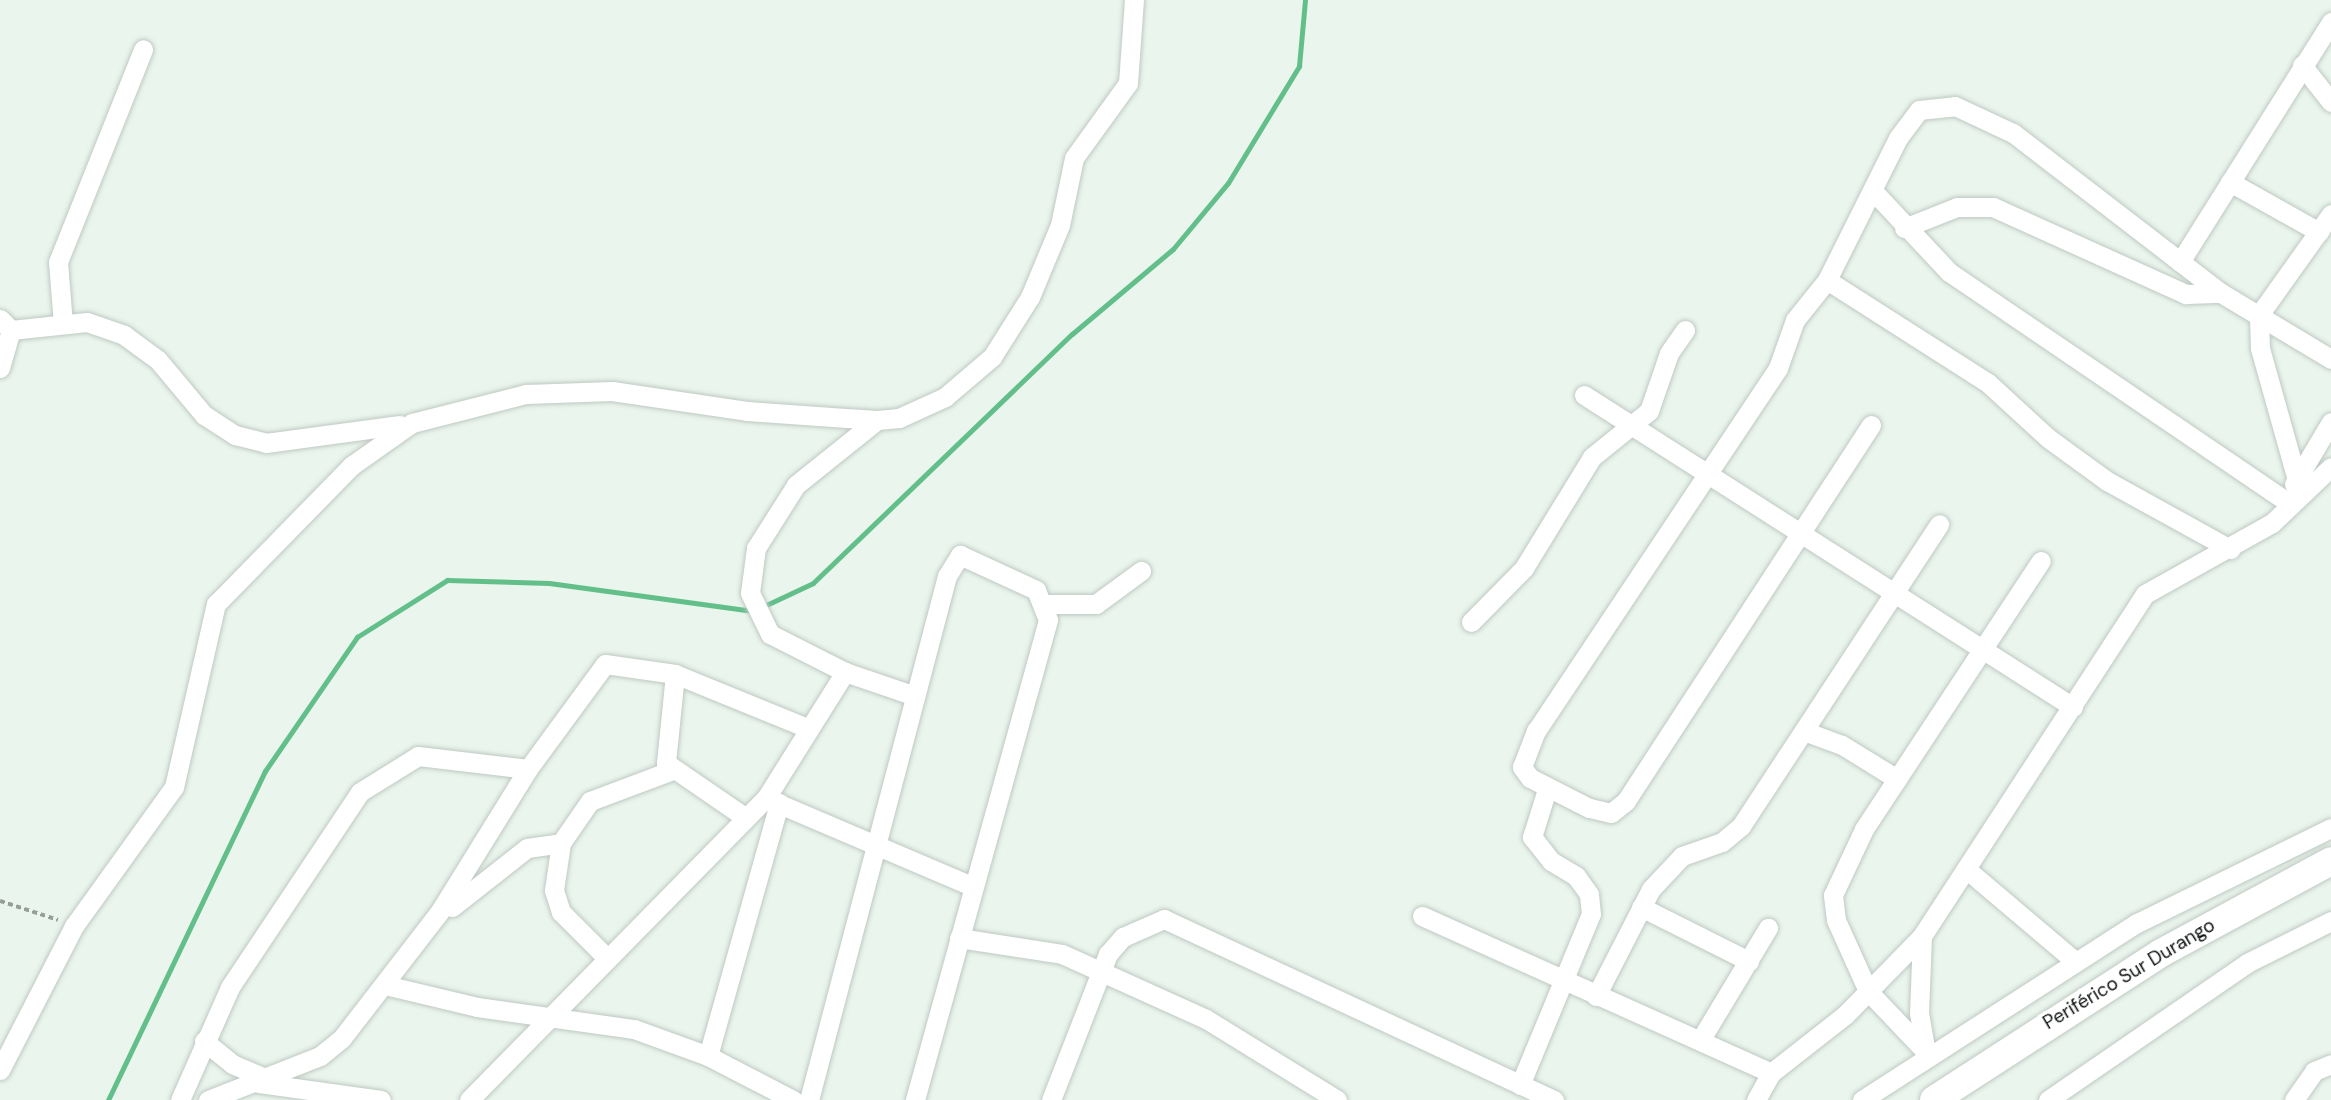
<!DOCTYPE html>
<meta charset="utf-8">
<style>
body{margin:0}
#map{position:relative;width:2331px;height:1100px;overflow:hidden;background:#eaf5ed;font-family:"DM Sans",sans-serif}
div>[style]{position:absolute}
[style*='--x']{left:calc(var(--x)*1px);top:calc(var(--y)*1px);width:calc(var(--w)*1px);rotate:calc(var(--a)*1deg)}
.stream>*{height:5px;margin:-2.5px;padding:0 2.5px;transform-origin:2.5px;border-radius:2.5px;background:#63bf8a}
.path>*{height:3.5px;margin-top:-1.75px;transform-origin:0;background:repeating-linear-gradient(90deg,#959e98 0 5px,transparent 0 8.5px)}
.roads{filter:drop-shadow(0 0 2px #bec9c2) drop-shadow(0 0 2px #bec9c2)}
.minor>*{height:19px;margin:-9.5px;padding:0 9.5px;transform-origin:9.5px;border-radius:9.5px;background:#fff}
.highway>*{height:28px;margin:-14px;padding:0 14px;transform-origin:14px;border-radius:14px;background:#fff}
span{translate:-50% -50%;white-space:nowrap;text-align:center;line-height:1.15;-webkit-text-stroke:7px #fff;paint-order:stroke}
.street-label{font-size:19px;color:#0d110f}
</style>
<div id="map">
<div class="stream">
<i style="--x:762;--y:607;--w:56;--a:-25.2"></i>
<i style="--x:813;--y:583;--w:359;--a:-43.9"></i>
<i style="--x:1072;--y:334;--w:132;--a:-40.1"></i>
<i style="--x:1173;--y:249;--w:86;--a:-50.2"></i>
<i style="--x:1228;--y:183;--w:137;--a:-58.7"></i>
<i style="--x:1299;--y:66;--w:66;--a:-84.8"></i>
<i style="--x:108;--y:1100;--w:365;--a:-64.5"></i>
<i style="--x:265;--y:771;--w:163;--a:-55.5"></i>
<i style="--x:357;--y:637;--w:107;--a:-32.3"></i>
<i style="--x:447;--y:580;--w:102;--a:1.7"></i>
<i style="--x:549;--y:583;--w:206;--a:7.8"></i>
</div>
<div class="path">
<i style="--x:0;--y:901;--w:61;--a:18.1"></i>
</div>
<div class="roads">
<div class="minor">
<i style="--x:2302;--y:65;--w:47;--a:51.9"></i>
<i style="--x:2230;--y:182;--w:102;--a:29.3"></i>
<i style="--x:1875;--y:193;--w:108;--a:46.9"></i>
<i style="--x:1949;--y:272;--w:405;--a:34.2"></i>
<i style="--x:1904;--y:228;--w:57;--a:-21.6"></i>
<i style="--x:1957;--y:207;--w:36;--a:0"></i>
<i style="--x:1993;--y:207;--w:212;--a:24.3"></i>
<i style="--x:2186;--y:294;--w:35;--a:-2"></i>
<i style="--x:2180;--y:262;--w:284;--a:-57.8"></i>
<i style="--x:1827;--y:280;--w:191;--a:32.6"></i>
<i style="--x:1988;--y:383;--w:81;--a:42.5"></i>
<i style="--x:2048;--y:438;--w:73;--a:36.1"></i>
<i style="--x:2107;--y:481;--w:141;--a:28.9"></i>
<i style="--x:0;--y:319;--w:16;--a:45"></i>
<i style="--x:11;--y:330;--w:76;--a:-6"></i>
<i style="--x:87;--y:322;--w:39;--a:19"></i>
<i style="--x:124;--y:335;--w:42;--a:36.3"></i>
<i style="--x:158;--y:360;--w:72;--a:50.1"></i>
<i style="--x:204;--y:415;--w:37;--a:33"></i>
<i style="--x:235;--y:435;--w:32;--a:14"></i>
<i style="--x:266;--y:443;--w:135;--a:-7.7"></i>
<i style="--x:63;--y:324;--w:62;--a:-94.6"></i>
<i style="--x:58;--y:262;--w:229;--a:-68.2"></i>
<i style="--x:0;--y:368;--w:40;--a:-74"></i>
<i style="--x:1584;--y:395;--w:580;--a:32.54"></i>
<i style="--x:877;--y:420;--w:104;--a:141.3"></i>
<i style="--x:796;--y:485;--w:75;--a:122.4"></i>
<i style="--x:756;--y:548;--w:45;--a:97.6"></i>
<i style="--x:750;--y:593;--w:46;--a:64"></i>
<i style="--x:770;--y:634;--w:84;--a:26.9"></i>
<i style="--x:845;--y:672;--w:74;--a:18.9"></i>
<i style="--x:1871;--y:425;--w:449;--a:123.1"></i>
<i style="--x:1626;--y:801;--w:19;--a:141"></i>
<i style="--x:1611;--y:813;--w:23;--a:-167"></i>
<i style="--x:1589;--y:808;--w:66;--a:-153"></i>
<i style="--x:1530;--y:778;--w:14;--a:-126"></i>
<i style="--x:1522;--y:767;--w:39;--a:-69"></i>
<i style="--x:1536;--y:731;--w:436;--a:-56.3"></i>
<i style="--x:1778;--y:368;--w:51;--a:-70.5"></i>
<i style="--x:1795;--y:320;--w:51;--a:-51.3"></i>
<i style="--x:1827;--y:280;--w:159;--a:-63.4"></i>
<i style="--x:1898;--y:138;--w:35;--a:-53"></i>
<i style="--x:1919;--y:110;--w:36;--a:-6"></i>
<i style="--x:1955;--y:106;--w:64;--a:25"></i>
<i style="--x:2013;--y:133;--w:262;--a:37.6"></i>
<i style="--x:2221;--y:293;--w:128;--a:31"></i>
<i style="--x:2297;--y:480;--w:137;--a:-105.7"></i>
<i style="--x:2260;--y:348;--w:33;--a:-92"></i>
<i style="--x:2259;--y:315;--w:124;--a:-54.5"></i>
<i style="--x:2294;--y:484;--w:72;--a:-59.2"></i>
<i style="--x:1046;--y:604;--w:50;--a:0"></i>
<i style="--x:1096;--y:604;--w:56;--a:-36.3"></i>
<i style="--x:1471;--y:622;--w:76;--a:-45.5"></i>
<i style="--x:1524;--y:568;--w:130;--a:-58.5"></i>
<i style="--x:1592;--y:457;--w:73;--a:-38.9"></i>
<i style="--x:1649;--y:411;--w:61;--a:-71"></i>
<i style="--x:1669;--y:353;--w:28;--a:-55"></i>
<i style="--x:675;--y:674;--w:89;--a:95.8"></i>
<i style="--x:666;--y:763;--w:97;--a:34.5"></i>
<i style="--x:1804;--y:731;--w:40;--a:20.2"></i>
<i style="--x:1842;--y:745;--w:65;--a:31.7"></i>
<i style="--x:770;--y:800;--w:220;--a:23.1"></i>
<i style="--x:1966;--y:869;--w:143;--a:40.2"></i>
<i style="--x:452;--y:907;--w:95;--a:-38.2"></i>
<i style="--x:527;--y:848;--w:34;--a:-8"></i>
<i style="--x:1641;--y:907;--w:121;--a:26.6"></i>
<i style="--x:1422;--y:916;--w:383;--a:24.2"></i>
<i style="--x:1922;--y:936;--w:77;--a:92.2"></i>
<i style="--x:1919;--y:1013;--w:40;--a:80"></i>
<i style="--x:959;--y:938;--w:104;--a:8.8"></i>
<i style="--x:1062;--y:954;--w:158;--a:24.3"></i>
<i style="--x:1206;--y:1019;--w:154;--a:31.7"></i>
<i style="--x:606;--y:957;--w:64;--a:-135"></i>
<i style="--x:561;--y:912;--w:23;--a:-108"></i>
<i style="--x:554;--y:890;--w:48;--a:-81.5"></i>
<i style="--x:561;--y:843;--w:51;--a:-55.4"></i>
<i style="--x:590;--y:801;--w:85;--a:-20.6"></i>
<i style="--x:385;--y:985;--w:95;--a:13.4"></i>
<i style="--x:477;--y:1007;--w:159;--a:8"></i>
<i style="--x:634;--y:1029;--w:79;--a:20"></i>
<i style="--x:708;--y:1056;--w:96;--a:27.4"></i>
<i style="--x:1596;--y:996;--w:120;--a:-62.8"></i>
<i style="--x:1651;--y:889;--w:45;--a:-46.8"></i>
<i style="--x:1682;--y:856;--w:42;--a:-19.3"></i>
<i style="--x:1722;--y:842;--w:25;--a:-40"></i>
<i style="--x:1741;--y:826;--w:361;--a:-56.7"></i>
<i style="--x:1701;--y:1039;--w:130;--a:-58.9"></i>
<i style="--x:204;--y:1041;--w:36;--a:39"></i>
<i style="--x:232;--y:1064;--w:34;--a:23"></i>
<i style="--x:1927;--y:1053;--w:86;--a:-133.6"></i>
<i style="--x:1868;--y:991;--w:78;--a:-114.3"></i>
<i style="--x:1836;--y:920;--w:25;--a:-97"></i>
<i style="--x:1833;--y:895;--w:73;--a:-64.8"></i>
<i style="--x:1864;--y:829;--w:321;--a:-56.6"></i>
<i style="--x:708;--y:1056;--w:263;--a:-74.3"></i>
<i style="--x:0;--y:1070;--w:162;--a:-62.8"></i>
<i style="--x:74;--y:926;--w:171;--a:-54.3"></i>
<i style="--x:174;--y:787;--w:188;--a:-77.1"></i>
<i style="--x:216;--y:604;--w:193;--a:-45.6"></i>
<i style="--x:351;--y:466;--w:75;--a:-35.2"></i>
<i style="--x:412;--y:423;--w:118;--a:-14.3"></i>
<i style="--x:526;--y:394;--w:86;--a:-2"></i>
<i style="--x:612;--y:391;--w:136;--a:8.4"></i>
<i style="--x:747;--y:411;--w:130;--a:4"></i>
<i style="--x:877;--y:420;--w:22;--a:-5"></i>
<i style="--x:899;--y:418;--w:51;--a:-24.5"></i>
<i style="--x:945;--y:397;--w:62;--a:-40.4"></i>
<i style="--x:992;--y:357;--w:71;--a:-57.7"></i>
<i style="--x:1030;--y:297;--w:78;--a:-67.4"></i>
<i style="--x:1060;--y:225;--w:68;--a:-78.2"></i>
<i style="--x:1074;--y:158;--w:92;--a:-54.2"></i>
<i style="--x:1128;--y:83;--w:83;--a:-85.9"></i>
<i style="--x:259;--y:1083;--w:123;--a:7.9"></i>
<i style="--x:1520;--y:1085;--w:185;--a:-67.5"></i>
<i style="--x:1591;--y:914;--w:20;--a:-96"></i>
<i style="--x:1589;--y:894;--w:22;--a:-126"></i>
<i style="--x:1576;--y:876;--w:29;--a:-149"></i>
<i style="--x:1551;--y:861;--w:31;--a:-128"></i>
<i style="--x:1532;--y:837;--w:50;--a:-72.6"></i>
<i style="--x:180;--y:1100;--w:124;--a:-66.1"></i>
<i style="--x:230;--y:987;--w:234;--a:-56.3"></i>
<i style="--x:360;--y:792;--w:68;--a:-31.8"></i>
<i style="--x:418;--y:756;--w:111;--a:6.7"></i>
<i style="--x:208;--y:1100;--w:120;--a:-21.4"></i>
<i style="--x:320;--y:1056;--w:28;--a:-39"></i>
<i style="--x:342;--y:1038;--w:160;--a:-52.3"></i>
<i style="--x:440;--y:911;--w:167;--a:-58.2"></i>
<i style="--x:528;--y:769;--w:130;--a:-53.7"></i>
<i style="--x:605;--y:664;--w:71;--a:8.1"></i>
<i style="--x:675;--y:674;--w:143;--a:22.2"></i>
<i style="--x:469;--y:1100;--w:424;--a:-45.5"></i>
<i style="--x:766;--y:798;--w:149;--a:-57.9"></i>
<i style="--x:809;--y:1100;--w:542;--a:-75.25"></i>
<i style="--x:947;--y:576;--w:25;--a:-58"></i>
<i style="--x:960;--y:555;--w:84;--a:24.7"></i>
<i style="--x:1036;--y:590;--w:32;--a:68"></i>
<i style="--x:1048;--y:620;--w:498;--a:105.5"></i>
<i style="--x:1051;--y:1100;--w:157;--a:-68.7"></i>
<i style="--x:1108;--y:954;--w:23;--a:-49"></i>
<i style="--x:1123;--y:937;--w:45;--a:-23.7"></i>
<i style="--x:1164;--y:919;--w:430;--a:24.9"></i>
<i style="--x:1756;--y:1100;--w:31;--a:-61"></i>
<i style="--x:1771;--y:1073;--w:94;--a:-38.1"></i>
<i style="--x:1845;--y:1015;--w:110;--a:-45.7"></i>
<i style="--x:1922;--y:936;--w:408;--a:-56.9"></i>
<i style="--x:2145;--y:594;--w:145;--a:-29.2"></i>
<i style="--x:2272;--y:523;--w:81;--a:-43.5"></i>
<i style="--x:1862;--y:1100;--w:327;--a:-32.8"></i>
<i style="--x:2137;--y:923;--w:216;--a:-26.1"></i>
<i style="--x:2048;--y:1100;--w:242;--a:-34.5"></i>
<i style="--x:2247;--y:963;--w:94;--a:-26.6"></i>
<i style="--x:2294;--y:1100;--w:35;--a:-55"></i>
<i style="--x:2314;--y:1071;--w:18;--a:-22"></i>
</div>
<div class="highway">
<i style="--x:1934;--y:1100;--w:270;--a:-32.9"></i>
<i style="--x:2161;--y:953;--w:193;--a:-28.4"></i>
</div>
</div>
<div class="street-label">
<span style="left:2129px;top:974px;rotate:-31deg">Periférico Sur Durango</span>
</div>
</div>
